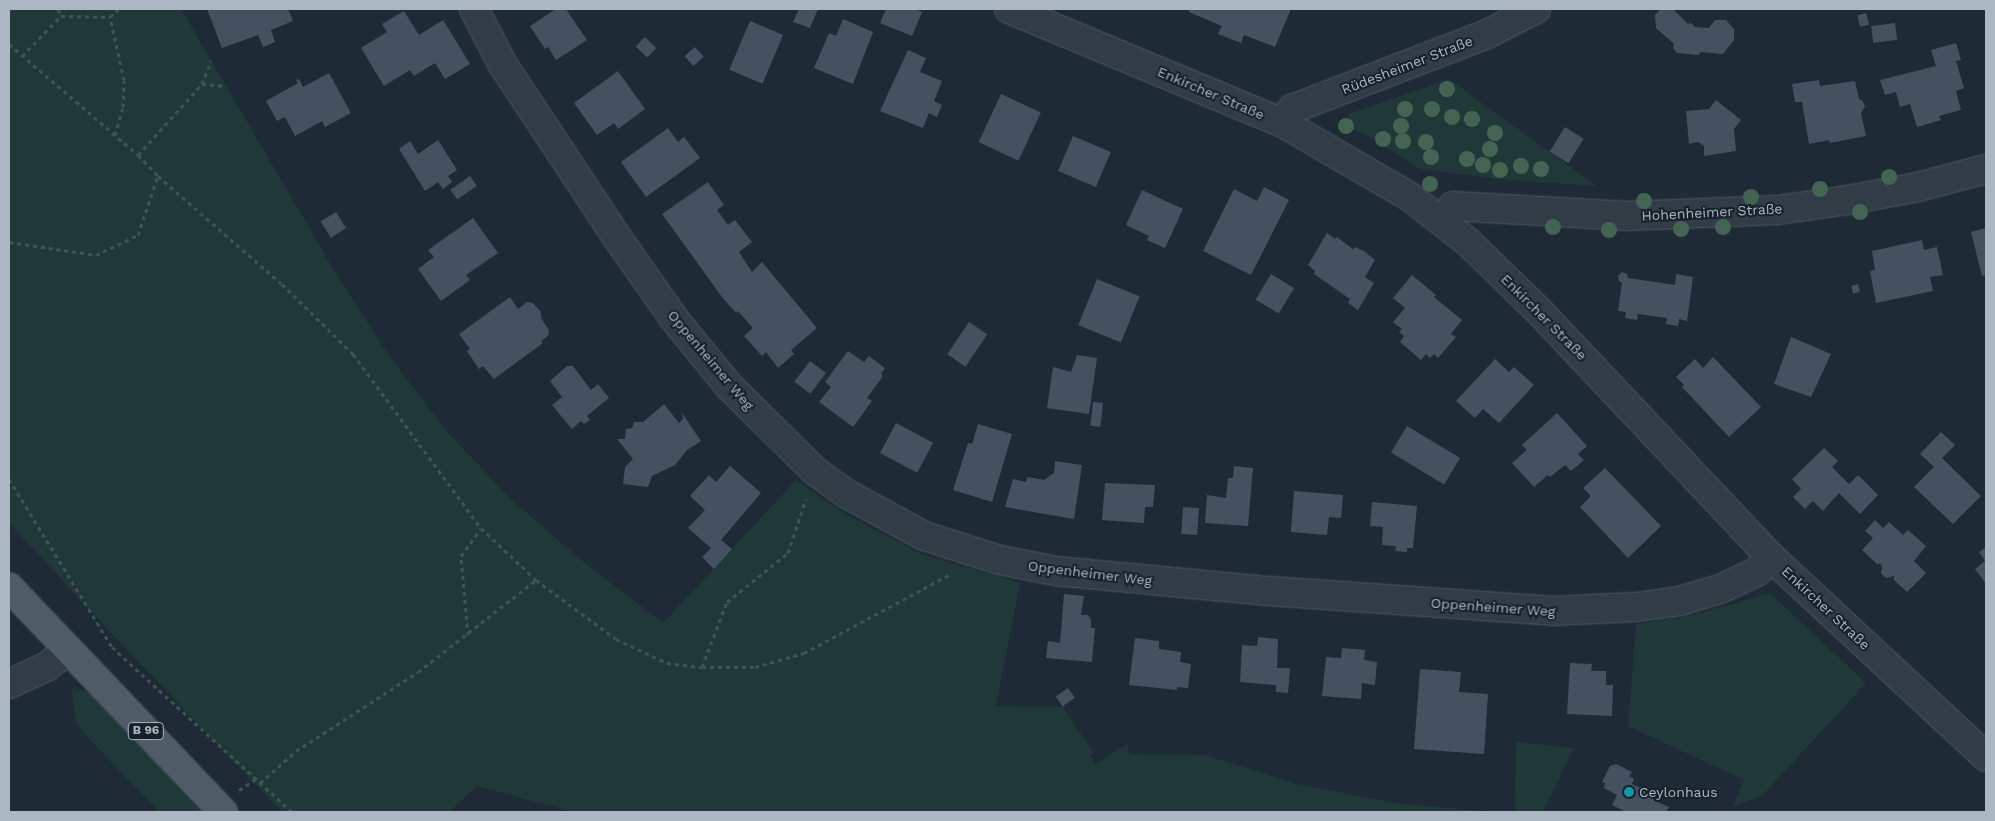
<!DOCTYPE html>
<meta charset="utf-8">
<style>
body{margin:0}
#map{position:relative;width:1995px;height:821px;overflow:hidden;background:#1e2a35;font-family:"Work Sans",sans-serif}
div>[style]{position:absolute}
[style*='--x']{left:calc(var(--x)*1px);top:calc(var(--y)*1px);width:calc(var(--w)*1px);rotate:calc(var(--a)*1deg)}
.green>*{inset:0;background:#213838}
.building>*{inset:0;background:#445260;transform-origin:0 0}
.path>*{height:3px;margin-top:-1.5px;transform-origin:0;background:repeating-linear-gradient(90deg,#3e5354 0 4px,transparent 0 8px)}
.roads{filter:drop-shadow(0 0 1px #4f5a64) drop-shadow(0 0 1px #4f5a64)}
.street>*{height:28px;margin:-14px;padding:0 14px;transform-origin:14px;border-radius:14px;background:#323c46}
.primary>*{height:28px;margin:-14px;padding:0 14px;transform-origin:14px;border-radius:14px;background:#4f5b66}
.trees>*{width:16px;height:16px;margin:-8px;border-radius:50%;background:#446453}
.dots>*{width:14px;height:14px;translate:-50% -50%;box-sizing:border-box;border:2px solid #18212a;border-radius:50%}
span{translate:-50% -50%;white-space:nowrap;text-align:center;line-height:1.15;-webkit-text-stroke:4px #18212a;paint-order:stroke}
.shield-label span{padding:1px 4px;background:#18212a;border:1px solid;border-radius:4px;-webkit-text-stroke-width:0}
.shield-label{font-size:12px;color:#abb7c3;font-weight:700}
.street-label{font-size:14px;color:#abb7c3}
.poi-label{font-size:14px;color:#abb7c3}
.left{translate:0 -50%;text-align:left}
.frame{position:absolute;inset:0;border:10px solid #abb7c3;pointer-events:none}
</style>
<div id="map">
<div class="green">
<i style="clip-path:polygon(9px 9px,181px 9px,338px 277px,390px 357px,449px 434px,514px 502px,586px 564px,663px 623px,796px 480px,845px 514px,922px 554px,1020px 583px,996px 706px,1063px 707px,1094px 753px,1090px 755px,1096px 764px,1127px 744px,1130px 754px,1205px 755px,1297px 784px,1394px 803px,1492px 812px,573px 812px,477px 786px,449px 812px,282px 812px,109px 631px,9px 523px)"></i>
<i style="clip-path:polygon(1449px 79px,1550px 152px,1597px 186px,1505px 180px,1420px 169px,1368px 136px,1349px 127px,1349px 114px)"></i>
<i style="clip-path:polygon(1770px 593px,1866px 683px,1762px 796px,1733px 806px,1744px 780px,1628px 726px,1636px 624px,1693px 615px)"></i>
<i style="clip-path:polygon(71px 687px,92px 693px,202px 812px,159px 812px,89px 739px,76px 723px)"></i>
<i style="clip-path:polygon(1516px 742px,1574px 748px,1543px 812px,1515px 812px)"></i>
</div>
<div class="building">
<i style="clip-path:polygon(207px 9px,288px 9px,293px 21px,271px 30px,275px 42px,263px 47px,258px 35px,222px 48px)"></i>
<i style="clip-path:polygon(556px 9px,566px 9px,587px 40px,556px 60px,548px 47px,545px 49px,530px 26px)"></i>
<i style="clip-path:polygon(799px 9px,818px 9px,810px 28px,793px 22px)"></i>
<i style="clip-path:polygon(886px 9px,915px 9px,922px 12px,912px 36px,880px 23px)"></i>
<i style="clip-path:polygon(1190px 9px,1291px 9px,1275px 47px,1244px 35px,1241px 43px,1218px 34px,1222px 26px,1189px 12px)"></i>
<i style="clip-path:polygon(1661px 9px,1673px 9px,1688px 24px,1691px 23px,1695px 27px,1709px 28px,1715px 20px,1726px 20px,1734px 29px,1734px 40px,1723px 54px,1700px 52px,1699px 55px,1677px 53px,1673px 48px,1674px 44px,1656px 28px,1655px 15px)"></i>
<i style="clip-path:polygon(404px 11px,419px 35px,443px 20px,470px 64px,445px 79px,435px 63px,414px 76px,410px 70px,384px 86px,361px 48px,387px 32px,382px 24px)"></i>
<i style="left:1866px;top:13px;width:12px;height:9px;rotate:76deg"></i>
<i style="clip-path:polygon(843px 19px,873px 32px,853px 84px,814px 68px,829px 33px,836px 36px)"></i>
<i style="left:750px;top:21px;width:36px;height:53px;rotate:23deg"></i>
<i style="left:1895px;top:23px;width:17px;height:24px;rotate:83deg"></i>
<i style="left:645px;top:37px;width:16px;height:13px;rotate:45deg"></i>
<i style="clip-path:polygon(1956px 43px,1961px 60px,1956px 61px,1964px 88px,1956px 91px,1961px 110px,1939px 116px,1941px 120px,1917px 127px,1910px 104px,1900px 107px,1896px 92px,1885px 95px,1880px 80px,1936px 66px,1931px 50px)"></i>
<i style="left:695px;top:47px;width:13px;height:14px;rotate:48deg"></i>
<i style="clip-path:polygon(908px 50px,926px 58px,920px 72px,942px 81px,934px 101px,942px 105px,937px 117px,929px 113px,923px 128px,880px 111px)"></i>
<i style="clip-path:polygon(618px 71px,645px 109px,618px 129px,614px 123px,597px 135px,574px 103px)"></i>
<i style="clip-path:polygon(329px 73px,351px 113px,325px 127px,322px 121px,295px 136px,285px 117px,277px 121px,266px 101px,298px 83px,296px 80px,299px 79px,303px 87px)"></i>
<i style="clip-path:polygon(1819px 80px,1820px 86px,1855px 81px,1859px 99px,1863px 101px,1865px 107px,1861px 113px,1866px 136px,1830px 143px,1829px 140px,1809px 144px,1802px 102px,1795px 102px,1792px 84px)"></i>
<i style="left:1001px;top:94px;width:44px;height:53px;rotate:25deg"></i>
<i style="clip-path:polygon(1716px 100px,1741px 120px,1734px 129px,1736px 151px,1704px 156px,1704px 146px,1698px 142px,1689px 144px,1686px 111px,1709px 109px)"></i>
<i style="left:1565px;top:127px;width:22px;height:29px;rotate:32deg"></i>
<i style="clip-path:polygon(668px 128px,678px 142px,684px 137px,700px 158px,646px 197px,621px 162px)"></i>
<i style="left:1073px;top:136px;width:41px;height:38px;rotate:23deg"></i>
<i style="clip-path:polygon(438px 140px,457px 170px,448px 176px,452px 182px,443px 189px,438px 182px,425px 191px,399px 149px,410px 141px,418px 154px)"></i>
<i style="left:470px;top:176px;width:12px;height:24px;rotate:55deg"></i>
<i style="clip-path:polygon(708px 182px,724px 205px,717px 210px,728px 225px,735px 220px,752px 242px,739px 252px,752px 272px,762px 262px,817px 328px,791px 350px,794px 354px,778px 368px,766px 352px,762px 356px,744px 336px,753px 328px,738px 311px,736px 313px,722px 297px,662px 214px)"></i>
<i style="clip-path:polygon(1264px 187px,1289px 200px,1251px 275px,1203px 251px,1234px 189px,1257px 201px)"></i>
<i style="clip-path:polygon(1142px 190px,1183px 209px,1165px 248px,1147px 240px,1149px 236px,1126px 225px)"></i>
<i style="left:336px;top:212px;width:19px;height:18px;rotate:58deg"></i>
<i style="clip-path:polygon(473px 218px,498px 253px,466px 275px,470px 280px,441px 301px,418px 269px,434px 257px,428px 250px)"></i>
<i style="clip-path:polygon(1986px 228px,1986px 275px,1982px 276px,1971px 232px)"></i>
<i style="clip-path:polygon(1327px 233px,1335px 239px,1337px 237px,1353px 249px,1355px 247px,1364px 251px,1375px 260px,1365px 277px,1374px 283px,1358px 310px,1348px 303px,1350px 299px,1314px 274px,1315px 271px,1308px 265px)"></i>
<i style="clip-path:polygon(1922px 240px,1924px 250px,1937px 247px,1943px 275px,1930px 277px,1933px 291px,1876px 303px,1870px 271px,1875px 270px,1872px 251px)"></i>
<i style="clip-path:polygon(1622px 272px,1627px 274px,1628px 278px,1675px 285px,1676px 274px,1693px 277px,1687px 321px,1679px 319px,1678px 326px,1666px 324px,1667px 318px,1638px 314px,1637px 320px,1625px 318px,1626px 312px,1618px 311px,1622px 283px,1619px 281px,1618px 276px)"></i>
<i style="left:1271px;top:274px;width:27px;height:30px;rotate:31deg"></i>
<i style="clip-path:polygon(1412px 275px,1436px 295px,1434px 297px,1462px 320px,1451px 334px,1456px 337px,1438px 358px,1434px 354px,1430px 358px,1426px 354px,1421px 360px,1400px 342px,1404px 336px,1399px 332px,1402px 329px,1393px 322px,1405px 308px,1393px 298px)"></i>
<i style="left:1097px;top:279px;width:46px;height:50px;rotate:22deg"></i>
<i style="left:1858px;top:284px;width:8px;height:7px;rotate:76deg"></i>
<i style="clip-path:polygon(510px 297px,518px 309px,527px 302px,533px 303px,541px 312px,541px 318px,549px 330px,548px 336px,541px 341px,543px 343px,494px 379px,483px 366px,479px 369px,467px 351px,470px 349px,459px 334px)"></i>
<i style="left:969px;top:322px;width:22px;height:39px;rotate:34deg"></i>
<i style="clip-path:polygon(1791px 337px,1831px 354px,1811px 397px,1774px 384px)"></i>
<i style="clip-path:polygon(848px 351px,864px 362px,869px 356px,885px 368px,881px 374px,883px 376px,867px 398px,872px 401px,853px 427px,819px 402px,831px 387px,825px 382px)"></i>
<i style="clip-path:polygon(1077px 355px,1097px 358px,1089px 414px,1047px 408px,1053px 367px,1071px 372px)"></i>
<i style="clip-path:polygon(1713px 357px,1761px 407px,1729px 437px,1682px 387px,1684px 385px,1676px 377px,1695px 359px,1703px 368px)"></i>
<i style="clip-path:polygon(1495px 359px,1509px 372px,1514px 367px,1534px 385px,1499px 423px,1483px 409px,1475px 418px,1456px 401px)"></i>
<i style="left:810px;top:361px;width:20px;height:26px;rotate:37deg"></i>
<i style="clip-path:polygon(567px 366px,573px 366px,591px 390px,598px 384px,609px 398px,587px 416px,590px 420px,584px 424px,581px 421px,572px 429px,552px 405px,562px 397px,550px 381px)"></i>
<i style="left:1093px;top:402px;width:10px;height:24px;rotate:6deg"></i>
<i style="clip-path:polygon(664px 404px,679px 423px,683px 419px,682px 413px,701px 441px,687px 450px,675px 465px,652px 476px,648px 487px,623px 484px,625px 467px,633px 459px,617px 439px,625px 439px,626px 429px,632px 428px,634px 422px,643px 422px)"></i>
<i style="clip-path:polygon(1557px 413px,1587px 446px,1578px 454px,1584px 460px,1571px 471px,1565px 465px,1550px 477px,1548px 475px,1534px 487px,1512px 463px,1527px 450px,1522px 445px)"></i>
<i style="left:896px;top:423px;width:42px;height:34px;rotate:28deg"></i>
<i style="clip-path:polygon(978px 424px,1012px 434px,992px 502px,953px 490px,968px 443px,972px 444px)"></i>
<i style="left:1407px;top:426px;width:62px;height:31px;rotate:31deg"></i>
<i style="clip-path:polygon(1941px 432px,1955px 445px,1942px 458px,1981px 496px,1953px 524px,1914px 487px,1934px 467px,1920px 454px)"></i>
<i style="clip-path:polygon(1824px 448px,1838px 461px,1832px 467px,1849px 484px,1858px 475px,1878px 495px,1860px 514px,1839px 493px,1823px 511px,1813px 501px,1805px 509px,1793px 497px,1801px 489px,1792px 479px)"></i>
<i style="clip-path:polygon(1055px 461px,1082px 465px,1074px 519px,1005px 507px,1013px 479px,1026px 482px,1027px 477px,1044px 480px,1054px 473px)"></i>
<i style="clip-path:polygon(730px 466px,761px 493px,721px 540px,732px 549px,714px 569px,702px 557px,711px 548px,688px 528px,705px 510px,690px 496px,709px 475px,716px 482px)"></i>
<i style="clip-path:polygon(1234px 466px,1253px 468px,1248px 526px,1205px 523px,1207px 495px,1226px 498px,1228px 478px,1233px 478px)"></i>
<i style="clip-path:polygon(1605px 468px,1661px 526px,1628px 558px,1580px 507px,1591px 496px,1583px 488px)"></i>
<i style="clip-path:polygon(1105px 483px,1155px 485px,1153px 507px,1145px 507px,1144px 523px,1102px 520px)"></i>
<i style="clip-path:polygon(1294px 491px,1343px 495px,1341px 518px,1329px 517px,1327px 535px,1291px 532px)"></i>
<i style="clip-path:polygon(1372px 502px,1417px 506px,1413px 548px,1407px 548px,1407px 552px,1395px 551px,1396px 546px,1382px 545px,1383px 527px,1370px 526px)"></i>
<i style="left:1183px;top:507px;width:16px;height:27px;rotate:4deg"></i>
<i style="clip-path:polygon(1875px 520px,1883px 528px,1889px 522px,1903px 535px,1908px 530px,1926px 546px,1914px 561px,1926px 573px,1907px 592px,1894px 580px,1894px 576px,1886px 578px,1881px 573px,1882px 566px,1880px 563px,1878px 565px,1862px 550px,1873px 538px,1865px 531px)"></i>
<i style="clip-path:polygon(1986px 547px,1986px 584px,1975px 569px,1985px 561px,1979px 552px)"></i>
<i style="clip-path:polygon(1064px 594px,1084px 596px,1081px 615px,1088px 615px,1091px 620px,1091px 628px,1095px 628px,1092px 662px,1046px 658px,1048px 641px,1060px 643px)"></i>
<i style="clip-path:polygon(1258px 637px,1278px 639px,1277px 668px,1290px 668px,1288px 693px,1276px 692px,1276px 685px,1240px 682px,1242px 645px,1257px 646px)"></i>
<i style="clip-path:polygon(1135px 638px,1159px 641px,1159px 649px,1181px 652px,1180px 662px,1191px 664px,1188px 688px,1177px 687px,1177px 690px,1129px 685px)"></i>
<i style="clip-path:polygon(1342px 648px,1365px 650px,1364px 661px,1365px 660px,1377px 662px,1375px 685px,1362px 683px,1361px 699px,1322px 696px,1326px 657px,1341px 658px)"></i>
<i style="clip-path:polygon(1570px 663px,1592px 664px,1591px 671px,1606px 671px,1606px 685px,1613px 685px,1612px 716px,1567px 714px)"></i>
<i style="clip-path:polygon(1420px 669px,1461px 672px,1459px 692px,1488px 694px,1484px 754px,1414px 749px)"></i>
<i style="left:1068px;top:688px;width:12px;height:15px;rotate:55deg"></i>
<i style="clip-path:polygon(1616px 764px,1632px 772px,1629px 776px,1634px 779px,1632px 784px,1655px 795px,1653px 800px,1669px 807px,1666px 812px,1626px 812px,1612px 805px,1617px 795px,1604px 788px,1605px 783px,1602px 782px,1610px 766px)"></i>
</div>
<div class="path">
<i style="--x:58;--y:9;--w:8;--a:67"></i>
<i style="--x:9;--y:44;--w:170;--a:40.7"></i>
<i style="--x:138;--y:155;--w:29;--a:46"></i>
<i style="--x:158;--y:176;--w:164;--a:41.1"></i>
<i style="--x:282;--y:284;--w:100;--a:44.6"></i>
<i style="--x:353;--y:354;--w:216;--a:53.7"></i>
<i style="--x:481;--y:528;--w:76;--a:43.4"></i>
<i style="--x:536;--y:580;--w:99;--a:36.4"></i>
<i style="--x:616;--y:639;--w:56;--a:25.2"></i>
<i style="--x:667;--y:663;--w:35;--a:7"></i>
<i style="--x:702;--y:667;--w:53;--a:0"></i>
<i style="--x:755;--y:667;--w:51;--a:-15.9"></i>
<i style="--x:804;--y:653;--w:165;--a:-28.3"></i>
<i style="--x:22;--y:56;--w:56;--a:-45.7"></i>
<i style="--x:61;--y:16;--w:49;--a:1.2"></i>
<i style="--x:202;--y:84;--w:24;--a:5"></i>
<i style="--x:115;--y:135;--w:29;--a:-74"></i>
<i style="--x:123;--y:107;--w:27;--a:-88"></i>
<i style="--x:124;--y:80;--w:65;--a:-102.5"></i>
<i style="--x:110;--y:17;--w:12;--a:-42"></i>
<i style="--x:138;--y:155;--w:96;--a:-48"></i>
<i style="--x:202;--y:84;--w:25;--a:-69"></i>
<i style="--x:9;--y:242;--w:88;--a:8.5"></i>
<i style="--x:96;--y:255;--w:47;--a:-25.5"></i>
<i style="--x:138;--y:235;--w:62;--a:-71.3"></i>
<i style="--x:9;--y:479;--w:197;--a:58.5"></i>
<i style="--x:112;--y:647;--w:244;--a:42.5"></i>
<i style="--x:468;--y:635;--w:79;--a:-95.1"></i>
<i style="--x:461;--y:556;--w:34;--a:-54"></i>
<i style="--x:702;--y:667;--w:70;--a:-69"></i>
<i style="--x:727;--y:602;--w:78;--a:-38.8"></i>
<i style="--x:788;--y:553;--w:57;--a:-71.6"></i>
<i style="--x:260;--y:783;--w:48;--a:-41.6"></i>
<i style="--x:296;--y:751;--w:145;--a:-32.9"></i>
<i style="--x:418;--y:672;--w:150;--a:-37.9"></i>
<i style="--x:239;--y:790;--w:20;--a:-33"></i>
</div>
<div class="roads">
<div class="street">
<i style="--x:474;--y:9;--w:63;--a:62.6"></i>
<i style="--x:503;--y:65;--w:201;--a:56.5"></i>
<i style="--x:614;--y:233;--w:106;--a:55"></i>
<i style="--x:675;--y:320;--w:85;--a:50.7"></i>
<i style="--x:729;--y:386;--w:121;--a:44.7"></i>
<i style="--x:815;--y:471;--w:39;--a:36"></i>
<i style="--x:847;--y:494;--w:88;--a:28.6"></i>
<i style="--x:924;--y:536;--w:80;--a:17.5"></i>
<i style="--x:1000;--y:560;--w:57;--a:11.1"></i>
<i style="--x:1056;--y:571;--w:214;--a:5.4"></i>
<i style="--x:1269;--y:591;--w:285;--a:4"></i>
<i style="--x:1553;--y:611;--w:83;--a:-2.8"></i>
<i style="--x:1636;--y:607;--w:44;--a:-7.8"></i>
<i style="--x:1680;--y:601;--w:42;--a:-16.7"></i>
<i style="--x:1720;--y:589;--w:40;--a:-25"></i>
<i style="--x:1756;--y:572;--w:21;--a:-41"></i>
<i style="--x:1009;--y:9;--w:297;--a:22.6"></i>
<i style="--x:1283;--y:123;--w:147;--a:30.2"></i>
<i style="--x:1410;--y:197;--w:75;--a:37.9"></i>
<i style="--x:1469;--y:243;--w:96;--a:44.2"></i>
<i style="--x:1538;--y:310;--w:341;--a:46.7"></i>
<i style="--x:1772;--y:558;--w:292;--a:42.9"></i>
<i style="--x:1283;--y:123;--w:17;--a:-57"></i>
<i style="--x:1292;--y:109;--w:209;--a:-21"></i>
<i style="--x:1487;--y:34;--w:55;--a:-27"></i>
<i style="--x:1441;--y:221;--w:19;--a:-51"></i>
<i style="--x:1453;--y:206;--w:174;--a:3.3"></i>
<i style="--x:1627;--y:216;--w:151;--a:-2.3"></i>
<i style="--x:1778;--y:210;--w:77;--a:-8.2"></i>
<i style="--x:1854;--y:199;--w:65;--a:-10.6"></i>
<i style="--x:1918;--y:187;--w:70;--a:-14.8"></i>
<i style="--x:9;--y:684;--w:43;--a:-24.8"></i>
<i style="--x:48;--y:666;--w:26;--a:-40"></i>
</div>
<div class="primary">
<i style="--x:9;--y:587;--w:311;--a:46.4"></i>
</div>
</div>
<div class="trees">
<i style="left:1447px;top:89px"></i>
<i style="left:1405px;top:109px"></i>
<i style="left:1432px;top:109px"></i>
<i style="left:1452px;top:117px"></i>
<i style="left:1472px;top:119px"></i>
<i style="left:1346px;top:126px"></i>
<i style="left:1401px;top:126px"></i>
<i style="left:1495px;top:133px"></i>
<i style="left:1383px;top:139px"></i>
<i style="left:1403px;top:141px"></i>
<i style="left:1426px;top:142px"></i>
<i style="left:1490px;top:149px"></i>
<i style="left:1431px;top:157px"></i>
<i style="left:1467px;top:159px"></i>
<i style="left:1483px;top:165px"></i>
<i style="left:1521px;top:166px"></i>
<i style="left:1541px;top:169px"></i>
<i style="left:1500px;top:170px"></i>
<i style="left:1889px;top:177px"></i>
<i style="left:1430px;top:184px"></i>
<i style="left:1820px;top:189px"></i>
<i style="left:1751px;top:197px"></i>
<i style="left:1644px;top:201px"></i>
<i style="left:1860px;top:212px"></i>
<i style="left:1553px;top:227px"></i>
<i style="left:1723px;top:227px"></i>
<i style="left:1681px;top:229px"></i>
<i style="left:1609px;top:230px"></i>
</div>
<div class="dots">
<i style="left:1629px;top:792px;background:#0f9aa8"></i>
</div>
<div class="shield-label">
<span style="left:146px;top:731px">B 96</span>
</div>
<div class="street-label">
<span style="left:1407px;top:65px;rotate:-21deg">Rüdesheimer Straße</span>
<span style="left:1211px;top:93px;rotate:23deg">Enkircher Straße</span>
<span style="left:1712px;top:212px;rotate:-3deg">Hohenheimer Straße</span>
<span style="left:1544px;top:317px;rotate:45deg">Enkircher Straße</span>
<span style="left:711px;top:360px;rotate:50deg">Oppenheimer Weg</span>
<span style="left:1090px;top:573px;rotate:7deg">Oppenheimer Weg</span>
<span style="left:1493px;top:607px;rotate:4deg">Oppenheimer Weg</span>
<span style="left:1826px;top:608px;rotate:43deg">Enkircher Straße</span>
</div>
<div class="poi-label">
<span class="left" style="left:1639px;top:792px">Ceylonhaus</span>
</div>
<div class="frame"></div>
</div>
